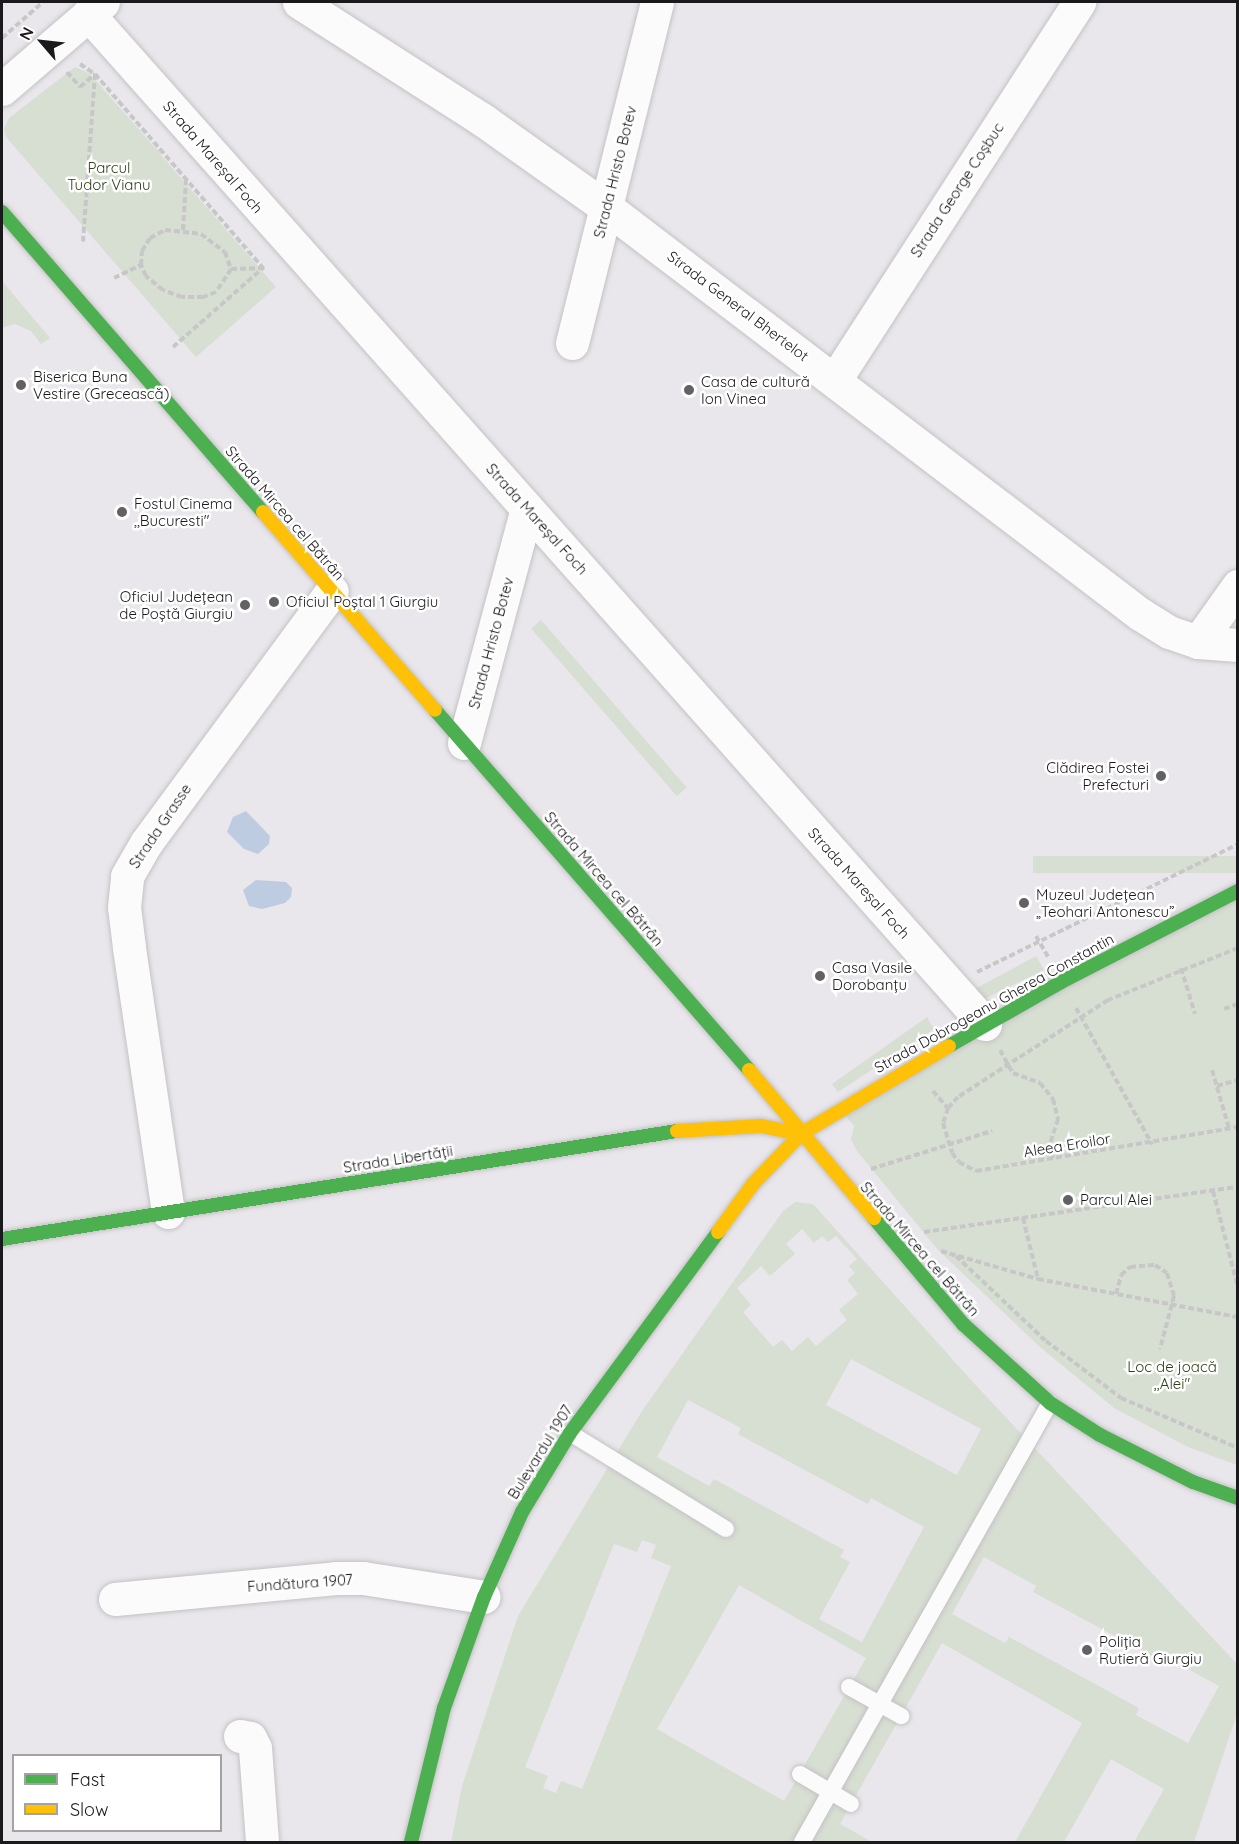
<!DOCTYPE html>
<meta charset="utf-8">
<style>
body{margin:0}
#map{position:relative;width:1239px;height:1844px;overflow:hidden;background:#e9e7eb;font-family:Quicksand,sans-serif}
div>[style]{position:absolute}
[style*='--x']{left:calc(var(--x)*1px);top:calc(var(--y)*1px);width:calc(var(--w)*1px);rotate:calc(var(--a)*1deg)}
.green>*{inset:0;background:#d7ded2;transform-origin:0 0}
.water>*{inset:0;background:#becce2}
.path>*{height:4px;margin-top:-2px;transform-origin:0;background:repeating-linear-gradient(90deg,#c8c7c8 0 6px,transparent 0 9px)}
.roads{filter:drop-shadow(0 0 2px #c4c2c5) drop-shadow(0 0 2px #c4c2c5)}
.lane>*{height:16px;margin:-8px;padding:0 8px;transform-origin:8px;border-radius:8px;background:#fcfbfc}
.street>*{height:33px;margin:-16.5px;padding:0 16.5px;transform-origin:16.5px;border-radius:16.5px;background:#fcfbfc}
.fast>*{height:14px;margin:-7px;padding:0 7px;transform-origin:7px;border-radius:7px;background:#4caf50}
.slow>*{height:14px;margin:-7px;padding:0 7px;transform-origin:7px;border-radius:7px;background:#ffc107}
.dots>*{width:16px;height:16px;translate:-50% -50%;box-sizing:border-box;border:3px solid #fff;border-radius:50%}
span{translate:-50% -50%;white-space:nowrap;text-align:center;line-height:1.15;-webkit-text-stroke:5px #fff;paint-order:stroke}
.street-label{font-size:15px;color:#1a191b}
.park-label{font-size:15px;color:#2b4315}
.poi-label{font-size:15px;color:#1a191b}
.left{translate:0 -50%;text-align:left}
.right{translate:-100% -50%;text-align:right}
.frame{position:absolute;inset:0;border:3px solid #1a191b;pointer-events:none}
.legend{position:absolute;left:12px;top:1754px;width:210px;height:78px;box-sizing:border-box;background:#fff;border:2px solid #a3a3a4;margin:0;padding:8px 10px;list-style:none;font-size:18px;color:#1a191b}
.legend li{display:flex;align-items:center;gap:12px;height:30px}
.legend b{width:30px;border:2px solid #a3a3a4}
.north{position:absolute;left:12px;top:12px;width:60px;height:60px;-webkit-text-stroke:4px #fff;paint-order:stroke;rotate:298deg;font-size:16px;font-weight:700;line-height:24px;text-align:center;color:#1a191b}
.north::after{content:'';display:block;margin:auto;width:21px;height:27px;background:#1a191b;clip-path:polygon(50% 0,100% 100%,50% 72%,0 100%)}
</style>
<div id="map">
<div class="green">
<i style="clip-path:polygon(75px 67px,90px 74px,156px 149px,161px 150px,161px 155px,276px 287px,196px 357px,6px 137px,4px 129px,9px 118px)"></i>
<i style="clip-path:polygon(2px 281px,28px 312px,50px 338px,41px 344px,31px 331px,15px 324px,2px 328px)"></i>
<i style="left:541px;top:620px;width:222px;height:13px;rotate:49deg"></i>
<i style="left:1237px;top:856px;width:17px;height:204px;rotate:90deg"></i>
<i style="clip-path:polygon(1237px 891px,1237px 1465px,1188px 1447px,1114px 1408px,1040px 1347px,938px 1250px,857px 1151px,851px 1139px,854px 1126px,840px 1109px)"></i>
<i style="clip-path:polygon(1036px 956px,1044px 970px,986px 998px,981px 999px,971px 991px)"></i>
<i style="clip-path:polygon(927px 1017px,934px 1029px,838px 1092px,832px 1084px)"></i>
<i style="clip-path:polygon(evenodd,795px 1202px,813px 1204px,971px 1380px,1237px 1664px,1237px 1714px,1194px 1842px,1134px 1842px,1164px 1789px,1111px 1759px,1064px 1842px,1015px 1842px,1082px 1723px,942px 1643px,840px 1824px,872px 1842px,451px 1842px,462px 1786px,518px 1616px,642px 1411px,783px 1211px,795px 1202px,802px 1229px,814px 1243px,822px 1236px,828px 1242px,836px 1236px,857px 1259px,849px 1266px,855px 1273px,847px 1280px,858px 1294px,839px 1310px,847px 1320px,816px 1346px,808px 1337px,792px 1351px,782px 1340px,773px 1347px,743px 1312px,751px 1305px,737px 1288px,761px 1266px,770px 1276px,795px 1254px,786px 1244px,802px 1229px,795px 1202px,851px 1359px,981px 1429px,957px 1475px,826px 1405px,851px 1359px,795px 1202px,688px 1400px,741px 1428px,738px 1434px,868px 1504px,871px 1498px,924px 1527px,862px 1642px,819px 1619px,850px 1562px,840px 1557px,844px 1550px,714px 1479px,709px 1486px,657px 1457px,688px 1400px,795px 1202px,642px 1540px,656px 1545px,651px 1558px,671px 1566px,582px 1789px,561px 1781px,556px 1793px,543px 1788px,548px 1776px,525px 1767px,614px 1544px,637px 1552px,642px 1540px,795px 1202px,984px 1557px,1036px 1586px,1033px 1592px,1163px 1662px,1166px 1657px,1219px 1686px,1188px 1743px,1136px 1715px,1139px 1708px,1009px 1637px,1005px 1643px,952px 1614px,984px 1557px,795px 1202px,739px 1585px,866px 1658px,784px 1801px,657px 1729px,739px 1585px)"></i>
</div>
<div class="water">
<i style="clip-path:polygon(246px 811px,270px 836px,269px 844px,258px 854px,244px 849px,227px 832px,233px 817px)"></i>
<i style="clip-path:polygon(256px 880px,286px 882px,292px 888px,291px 897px,285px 903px,262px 909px,249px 906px,243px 890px)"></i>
</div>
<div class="path">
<i style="--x:2;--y:38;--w:55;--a:-41.3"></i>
<i style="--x:80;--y:64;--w:18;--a:34"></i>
<i style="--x:95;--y:74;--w:168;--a:94.1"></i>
<i style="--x:67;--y:72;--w:20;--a:49"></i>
<i style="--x:80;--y:87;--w:20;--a:-41"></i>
<i style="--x:95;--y:74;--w:257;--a:49.1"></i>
<i style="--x:165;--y:230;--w:36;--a:6"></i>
<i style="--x:201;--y:234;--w:30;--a:37"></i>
<i style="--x:225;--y:252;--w:18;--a:71"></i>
<i style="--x:231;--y:269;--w:27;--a:123"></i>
<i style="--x:216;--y:292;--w:14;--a:159"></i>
<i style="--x:203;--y:297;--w:21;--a:180"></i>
<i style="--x:182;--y:297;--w:20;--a:-160"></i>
<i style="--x:163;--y:290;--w:22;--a:-141"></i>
<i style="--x:146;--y:276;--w:12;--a:-114"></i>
<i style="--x:141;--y:265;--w:14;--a:-86"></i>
<i style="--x:142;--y:251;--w:15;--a:-58"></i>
<i style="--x:150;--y:238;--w:17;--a:-28"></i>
<i style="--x:183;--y:230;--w:50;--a:-86.6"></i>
<i style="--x:231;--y:269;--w:31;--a:-2"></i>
<i style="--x:114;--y:278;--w:30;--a:-26"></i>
<i style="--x:173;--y:347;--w:121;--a:-41.3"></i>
<i style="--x:1036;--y:936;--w:24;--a:60"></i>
<i style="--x:1238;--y:948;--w:140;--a:158.2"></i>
<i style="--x:1108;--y:1000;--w:179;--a:147.1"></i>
<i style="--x:958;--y:1097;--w:15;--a:132"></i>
<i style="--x:948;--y:1108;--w:16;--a:108"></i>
<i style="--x:943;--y:1123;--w:31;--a:73"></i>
<i style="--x:952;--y:1153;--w:11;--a:52"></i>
<i style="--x:959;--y:1162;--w:19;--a:28"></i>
<i style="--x:976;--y:1171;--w:266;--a:-9.5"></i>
<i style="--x:1181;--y:968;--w:48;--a:73.1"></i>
<i style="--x:977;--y:972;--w:291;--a:-26.1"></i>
<i style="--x:1076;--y:1008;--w:156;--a:60.8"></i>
<i style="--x:1224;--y:1009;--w:15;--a:-20"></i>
<i style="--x:1000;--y:1050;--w:26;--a:61"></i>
<i style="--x:1013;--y:1073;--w:29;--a:20"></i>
<i style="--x:1040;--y:1083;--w:21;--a:51"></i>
<i style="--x:1053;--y:1099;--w:21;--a:76"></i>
<i style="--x:1058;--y:1119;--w:29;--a:108"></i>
<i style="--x:1049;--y:1147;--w:12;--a:70"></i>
<i style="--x:1212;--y:1070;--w:60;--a:73.7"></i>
<i style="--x:1217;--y:1086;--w:22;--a:-16"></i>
<i style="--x:933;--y:1091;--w:23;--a:49"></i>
<i style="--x:871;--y:1169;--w:127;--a:-17.4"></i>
<i style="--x:1213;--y:1191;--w:100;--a:75.5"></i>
<i style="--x:1023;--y:1218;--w:63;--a:76.2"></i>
<i style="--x:924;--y:1232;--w:317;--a:-8.2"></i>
<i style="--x:941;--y:1251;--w:101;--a:16.1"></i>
<i style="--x:1038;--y:1279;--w:204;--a:10.8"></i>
<i style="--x:956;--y:1256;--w:124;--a:43.4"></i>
<i style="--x:1046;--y:1341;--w:94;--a:37.2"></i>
<i style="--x:1121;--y:1398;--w:127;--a:23.1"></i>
<i style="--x:1116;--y:1294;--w:20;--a:-75"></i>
<i style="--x:1121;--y:1275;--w:12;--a:-42"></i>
<i style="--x:1130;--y:1267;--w:25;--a:-5"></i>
<i style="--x:1155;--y:1265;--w:14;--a:34"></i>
<i style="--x:1167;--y:1273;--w:24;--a:73"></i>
<i style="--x:1174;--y:1296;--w:55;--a:104.8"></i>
</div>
<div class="roads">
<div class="lane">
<i style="--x:570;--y:1433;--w:183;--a:31.6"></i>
<i style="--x:849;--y:1687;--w:60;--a:29.1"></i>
<i style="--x:800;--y:1774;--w:59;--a:30.5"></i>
<i style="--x:802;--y:1842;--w:504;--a:-60.54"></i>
</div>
<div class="street">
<i style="--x:299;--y:2;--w:219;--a:32.7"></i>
<i style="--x:483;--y:120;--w:152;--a:35.4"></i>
<i style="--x:607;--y:208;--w:670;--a:37.3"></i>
<i style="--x:1140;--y:614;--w:34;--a:32"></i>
<i style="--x:1169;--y:632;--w:31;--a:19"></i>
<i style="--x:1198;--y:642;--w:40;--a:4.3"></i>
<i style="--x:88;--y:14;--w:1351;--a:48.39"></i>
<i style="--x:2;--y:89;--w:133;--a:-40.7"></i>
<i style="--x:572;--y:343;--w:351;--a:-76"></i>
<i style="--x:836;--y:378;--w:448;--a:-57.1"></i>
<i style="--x:1198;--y:642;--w:69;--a:-54.5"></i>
<i style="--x:464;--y:743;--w:243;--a:-75"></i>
<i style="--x:168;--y:1212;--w:268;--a:-98.4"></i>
<i style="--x:129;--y:947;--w:40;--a:-97.1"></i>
<i style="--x:124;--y:907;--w:31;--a:-84"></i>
<i style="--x:127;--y:876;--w:38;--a:-60"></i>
<i style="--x:146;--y:843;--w:313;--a:-53.6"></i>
<i style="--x:115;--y:1599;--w:222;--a:-5.4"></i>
<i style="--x:336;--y:1578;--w:27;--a:0"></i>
<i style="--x:363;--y:1578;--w:122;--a:8.9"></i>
<i style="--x:240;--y:1736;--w:10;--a:11"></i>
<i style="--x:250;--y:1738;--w:11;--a:63"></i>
<i style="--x:255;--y:1748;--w:94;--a:85.7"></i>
</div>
<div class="fast">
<i style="--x:2;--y:212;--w:398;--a:49"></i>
<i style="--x:435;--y:710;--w:478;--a:48.9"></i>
<i style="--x:949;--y:1046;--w:129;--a:-29.7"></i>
<i style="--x:1061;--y:982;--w:199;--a:-27.2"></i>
<i style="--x:874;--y:1218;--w:138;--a:50"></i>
<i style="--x:963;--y:1324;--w:118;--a:42.2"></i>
<i style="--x:1050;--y:1403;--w:59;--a:32.6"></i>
<i style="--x:1100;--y:1435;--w:104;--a:26.8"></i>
<i style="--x:1193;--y:1482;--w:48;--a:19.6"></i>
<i style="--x:2;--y:1239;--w:684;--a:-9.09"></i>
<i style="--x:411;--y:1842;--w:138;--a:-76.2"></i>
<i style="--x:444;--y:1708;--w:118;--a:-70.2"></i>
<i style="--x:484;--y:1597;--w:93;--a:-65.9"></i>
<i style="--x:522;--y:1512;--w:92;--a:-58.7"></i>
<i style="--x:570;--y:1433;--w:250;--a:-53.6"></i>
</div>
<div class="slow">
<i style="--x:263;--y:512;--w:262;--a:49"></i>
<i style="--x:749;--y:1070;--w:194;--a:49.8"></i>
<i style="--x:677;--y:1131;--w:84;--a:-3.4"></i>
<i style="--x:761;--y:1126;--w:41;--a:11.3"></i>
<i style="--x:718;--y:1232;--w:59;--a:-53.9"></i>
<i style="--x:753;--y:1184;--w:69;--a:-46.2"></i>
<i style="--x:801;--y:1134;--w:172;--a:-30.7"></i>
</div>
</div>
<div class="dots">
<i style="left:21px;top:385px;background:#626164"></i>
<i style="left:689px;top:390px;background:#626164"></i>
<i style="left:122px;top:512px;background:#626164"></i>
<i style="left:274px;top:602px;background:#626164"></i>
<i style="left:245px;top:605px;background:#626164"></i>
<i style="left:1161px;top:776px;background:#626164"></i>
<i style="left:1024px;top:903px;background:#626164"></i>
<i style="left:820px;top:976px;background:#626164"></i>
<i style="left:1068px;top:1200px;background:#626164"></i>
<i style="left:1087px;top:1650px;background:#626164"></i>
</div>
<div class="street-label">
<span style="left:213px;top:157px;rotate:49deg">Strada Mareșal Foch</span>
<span style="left:615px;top:172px;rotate:-76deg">Strada Hristo Botev</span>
<span style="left:957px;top:190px;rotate:-57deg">Strada George Coșbuc</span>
<span style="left:738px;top:306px;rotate:37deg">Strada General Bhertelot</span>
<span style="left:285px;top:513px;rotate:49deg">Strada Mircea cel Bătrân</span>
<span style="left:537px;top:519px;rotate:48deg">Strada Mareșal Foch</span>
<span style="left:491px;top:643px;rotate:-75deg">Strada Hristo Botev</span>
<span style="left:160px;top:826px;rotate:-56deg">Strada Grasse</span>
<span style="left:604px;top:879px;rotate:49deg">Strada Mircea cel Bătrân</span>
<span style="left:859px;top:883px;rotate:48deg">Strada Mareșal Foch</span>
<span style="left:994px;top:1003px;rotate:-29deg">Strada Dobrogeanu Gherea Constantin</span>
<span style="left:1067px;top:1145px;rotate:-9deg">Aleea Eroilor</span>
<span style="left:398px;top:1159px;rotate:-9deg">Strada Libertății</span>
<span style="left:920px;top:1249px;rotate:49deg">Strada Mircea cel Bătrân</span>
<span style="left:540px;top:1452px;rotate:-58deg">Bulevardul 1907</span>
<span style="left:300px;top:1583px;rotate:-4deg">Fundătura 1907</span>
</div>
<div class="park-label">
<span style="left:109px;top:176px">Parcul<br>Tudor Vianu</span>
<span style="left:1172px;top:1375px">Loc de joacă<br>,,Alei"</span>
</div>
<div class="poi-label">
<span class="left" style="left:33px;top:385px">Biserica Buna<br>Vestire (Grecească)</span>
<span class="left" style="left:701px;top:390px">Casa de cultură<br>Ion Vinea</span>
<span class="left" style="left:134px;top:512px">Fostul Cinema<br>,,Bucuresti"</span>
<span class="right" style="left:233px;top:605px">Oficiul Județean<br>de Poștă Giurgiu</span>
<span class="left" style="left:286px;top:602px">Oficiul Poștal 1 Giurgiu</span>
<span class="right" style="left:1149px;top:776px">Clădirea Fostei<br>Prefecturi</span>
<span class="left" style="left:1036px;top:903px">Muzeul Județean<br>„Teohari Antonescu”</span>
<span class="left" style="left:832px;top:976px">Casa Vasile<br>Dorobanțu</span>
<span class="left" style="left:1080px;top:1200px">Parcul Alei</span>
<span class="left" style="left:1099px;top:1650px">Poliția<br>Rutieră Giurgiu</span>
</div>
<div class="frame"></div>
<ul class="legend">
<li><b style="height:8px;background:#4caf50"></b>Fast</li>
<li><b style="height:8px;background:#ffc107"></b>Slow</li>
</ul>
<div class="north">N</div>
</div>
